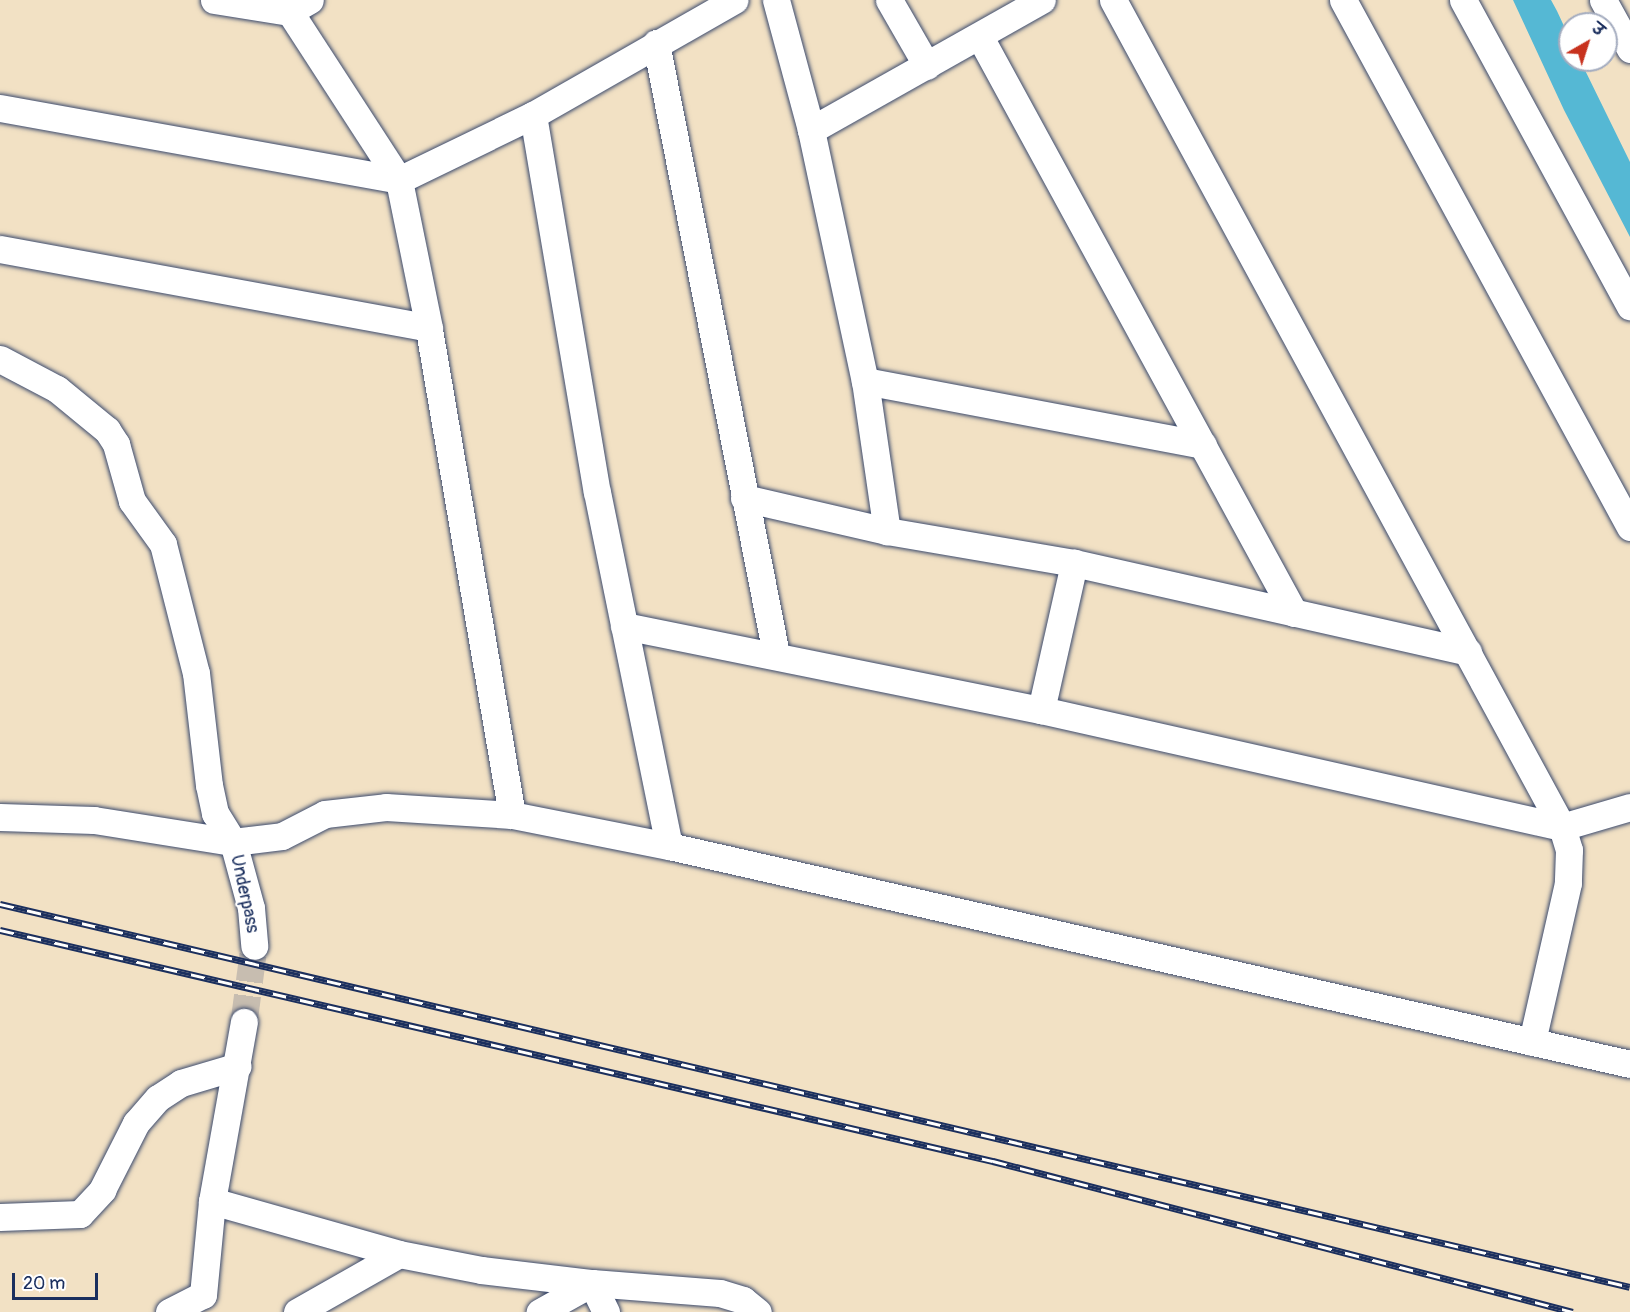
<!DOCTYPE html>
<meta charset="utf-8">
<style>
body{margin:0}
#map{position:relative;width:1630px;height:1312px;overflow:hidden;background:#f2e1c4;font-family:Pangolin,"Playpen Sans Deva",sans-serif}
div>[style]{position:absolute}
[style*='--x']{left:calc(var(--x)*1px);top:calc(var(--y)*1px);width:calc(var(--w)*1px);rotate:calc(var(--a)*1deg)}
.water>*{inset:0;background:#55b8d4}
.minor-tunnel>*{height:27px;margin-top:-13.5px;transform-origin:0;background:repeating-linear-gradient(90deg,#c7bdb0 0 27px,transparent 0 41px)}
.roads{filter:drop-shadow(0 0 2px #3b4a6d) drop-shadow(0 0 2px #3b4a6d)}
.minor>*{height:27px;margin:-13.5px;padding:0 13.5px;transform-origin:13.5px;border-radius:13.5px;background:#fff}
.rail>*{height:7px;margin-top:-3.5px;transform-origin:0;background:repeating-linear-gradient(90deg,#fff 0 14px,#1b2f5e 0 28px);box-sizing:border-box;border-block:2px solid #1b2f5e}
span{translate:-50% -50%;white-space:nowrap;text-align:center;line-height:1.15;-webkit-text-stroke:4.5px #fff;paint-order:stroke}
.street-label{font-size:18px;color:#1b2f5e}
.north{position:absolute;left:1558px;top:12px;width:60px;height:60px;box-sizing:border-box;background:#fff;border:2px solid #a4acbf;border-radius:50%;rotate:39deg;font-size:16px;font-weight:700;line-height:24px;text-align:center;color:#1b2f5e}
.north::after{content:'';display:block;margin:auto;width:21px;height:27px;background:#c8321e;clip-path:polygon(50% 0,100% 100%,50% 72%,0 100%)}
.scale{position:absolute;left:12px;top:1273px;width:86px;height:27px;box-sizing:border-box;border:3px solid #1b2f5e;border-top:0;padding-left:8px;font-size:18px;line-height:21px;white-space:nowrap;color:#1b2f5e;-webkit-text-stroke:4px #fff;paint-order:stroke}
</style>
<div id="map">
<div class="water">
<i style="clip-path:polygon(1513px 0,1551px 0,1557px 11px,1570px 39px,1570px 60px,1580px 60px,1630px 162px,1630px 237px,1564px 110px)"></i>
</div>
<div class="minor-tunnel">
<i style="--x:244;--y:1022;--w:77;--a:-82.5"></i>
</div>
<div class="roads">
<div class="minor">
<i style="--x:214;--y:0;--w:76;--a:9.1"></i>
<i style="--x:289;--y:12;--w:24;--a:-30"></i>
<i style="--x:776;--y:0;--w:135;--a:74.9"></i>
<i style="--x:811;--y:130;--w:257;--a:77.9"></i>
<i style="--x:865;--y:381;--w:152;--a:81.7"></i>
<i style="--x:889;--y:0;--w:76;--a:60.1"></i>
<i style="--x:1113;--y:0;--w:941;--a:61.5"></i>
<i style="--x:1562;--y:827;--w:24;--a:73"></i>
<i style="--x:1569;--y:850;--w:33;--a:92"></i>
<i style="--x:1568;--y:883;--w:163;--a:102.8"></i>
<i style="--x:1343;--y:0;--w:600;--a:61.43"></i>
<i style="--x:1463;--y:0;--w:349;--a:61.4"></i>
<i style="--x:1603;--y:0;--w:56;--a:61.1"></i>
<i style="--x:980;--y:37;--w:656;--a:61.4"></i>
<i style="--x:656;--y:43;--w:623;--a:78.89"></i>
<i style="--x:0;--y:108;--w:405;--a:10.2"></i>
<i style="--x:399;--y:180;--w:149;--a:-25.9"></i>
<i style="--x:533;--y:115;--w:232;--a:-29.7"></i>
<i style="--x:533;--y:115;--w:382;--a:80.4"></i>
<i style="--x:597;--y:492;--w:361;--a:78.5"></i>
<i style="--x:811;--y:130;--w:265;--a:-29.4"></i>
<i style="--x:0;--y:249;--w:436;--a:10.4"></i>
<i style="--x:0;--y:359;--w:64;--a:27.8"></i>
<i style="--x:57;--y:389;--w:65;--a:39.4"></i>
<i style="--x:107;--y:430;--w:17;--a:57"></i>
<i style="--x:116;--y:444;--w:59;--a:74.3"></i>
<i style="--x:132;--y:501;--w:53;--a:54.2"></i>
<i style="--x:163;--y:544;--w:133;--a:75.7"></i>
<i style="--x:196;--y:673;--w:113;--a:83.4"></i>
<i style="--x:209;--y:785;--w:29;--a:78"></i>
<i style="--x:215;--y:813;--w:34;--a:58"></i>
<i style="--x:233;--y:842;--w:68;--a:74.7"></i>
<i style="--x:251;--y:908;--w:38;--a:85"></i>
<i style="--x:865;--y:381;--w:344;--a:10.7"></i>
<i style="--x:744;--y:498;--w:147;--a:13"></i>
<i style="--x:887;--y:531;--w:190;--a:9.7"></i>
<i style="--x:1074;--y:563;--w:404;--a:12.7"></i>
<i style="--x:624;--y:626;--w:425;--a:11.4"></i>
<i style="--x:1041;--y:710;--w:534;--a:12.66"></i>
<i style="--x:1562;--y:827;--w:71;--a:-16.4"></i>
<i style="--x:1041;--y:710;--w:151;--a:-77.3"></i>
<i style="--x:512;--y:815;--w:160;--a:11.2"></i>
<i style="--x:669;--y:846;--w:985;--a:12.78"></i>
<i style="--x:0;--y:817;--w:94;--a:1.8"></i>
<i style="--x:94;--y:820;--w:141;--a:9"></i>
<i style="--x:233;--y:842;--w:49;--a:-7"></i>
<i style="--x:282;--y:836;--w:48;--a:-27.1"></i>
<i style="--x:325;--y:814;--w:61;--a:-6.5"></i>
<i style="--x:386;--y:807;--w:126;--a:3.6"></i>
<i style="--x:512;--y:815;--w:494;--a:-99.7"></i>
<i style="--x:429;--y:328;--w:151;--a:-101.5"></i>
<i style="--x:399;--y:180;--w:215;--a:-123"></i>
<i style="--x:212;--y:1201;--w:194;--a:15.8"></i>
<i style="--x:399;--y:1254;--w:84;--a:11"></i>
<i style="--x:481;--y:1270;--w:112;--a:6.7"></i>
<i style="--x:592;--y:1283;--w:60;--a:150.9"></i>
<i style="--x:0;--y:1217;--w:80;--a:-2.1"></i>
<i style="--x:80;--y:1214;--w:33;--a:-47"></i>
<i style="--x:102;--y:1190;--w:75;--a:-63.1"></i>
<i style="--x:136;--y:1123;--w:33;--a:-49"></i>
<i style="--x:158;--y:1098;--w:27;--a:-33"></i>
<i style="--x:181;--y:1083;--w:59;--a:-16.6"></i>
<i style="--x:169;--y:1312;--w:38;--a:-27"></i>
<i style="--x:203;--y:1295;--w:94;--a:-84.5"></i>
<i style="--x:212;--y:1201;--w:182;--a:-79.9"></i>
<i style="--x:297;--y:1312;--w:117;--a:-29.6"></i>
<i style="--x:606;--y:1312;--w:32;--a:-116"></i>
<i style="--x:592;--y:1283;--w:128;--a:4.5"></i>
<i style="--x:720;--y:1293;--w:24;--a:17"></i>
<i style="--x:743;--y:1300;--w:19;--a:39"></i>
</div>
</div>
<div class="rail">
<i style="--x:0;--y:904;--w:1674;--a:13.22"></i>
<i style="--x:0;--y:930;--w:1020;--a:13.1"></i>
<i style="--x:993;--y:1161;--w:599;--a:14.59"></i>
</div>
<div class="street-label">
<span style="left:244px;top:894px;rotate:78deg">Underpass</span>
</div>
<div class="north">उ</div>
<div class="scale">20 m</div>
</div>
